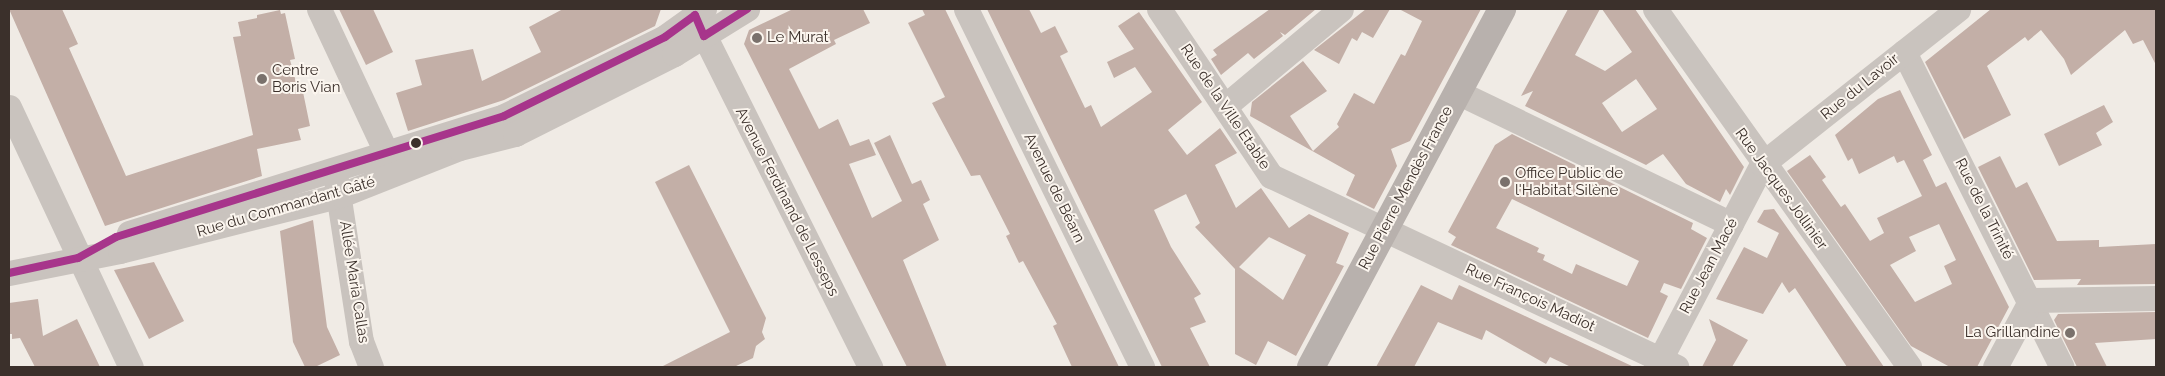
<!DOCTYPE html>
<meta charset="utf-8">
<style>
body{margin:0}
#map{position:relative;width:2165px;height:376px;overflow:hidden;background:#f0ebe5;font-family:Raleway,sans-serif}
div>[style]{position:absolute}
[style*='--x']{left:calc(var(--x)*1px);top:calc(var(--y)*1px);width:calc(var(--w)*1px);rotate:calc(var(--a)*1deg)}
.building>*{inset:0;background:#c3afa7}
.minor>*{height:25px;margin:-12.5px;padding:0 12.5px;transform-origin:12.5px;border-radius:12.5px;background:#c9c3be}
.major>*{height:28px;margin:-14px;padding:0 14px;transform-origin:14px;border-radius:14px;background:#b8b1ad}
.bus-1>*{height:8px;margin:-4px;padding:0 4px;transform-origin:4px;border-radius:4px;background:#a7358b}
.dots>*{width:14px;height:14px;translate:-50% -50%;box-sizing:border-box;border:2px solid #fbf5ee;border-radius:50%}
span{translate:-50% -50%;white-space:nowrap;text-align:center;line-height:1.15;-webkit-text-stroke:4px #fbf5ee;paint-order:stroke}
.poi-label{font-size:15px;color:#3b302b}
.left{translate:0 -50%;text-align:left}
.right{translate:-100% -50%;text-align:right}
.street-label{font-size:15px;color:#3b302b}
.frame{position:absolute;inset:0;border:10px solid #3b302b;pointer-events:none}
</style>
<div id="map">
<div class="building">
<i style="clip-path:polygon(9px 9px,62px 9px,78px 44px,69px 48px,126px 176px,253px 135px,233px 37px,241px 36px,238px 22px,257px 18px,257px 15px,280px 10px,281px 14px,285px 13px,295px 59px,290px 60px,299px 93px,303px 92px,310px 126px,298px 129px,301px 140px,257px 149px,262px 176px,105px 226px)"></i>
<i style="clip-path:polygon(339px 9px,373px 9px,393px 52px,366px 65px)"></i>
<i style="clip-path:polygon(563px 9px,661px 9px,655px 26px,504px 100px,408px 131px,396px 93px,422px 85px,415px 60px,473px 49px,482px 81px,541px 52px,529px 27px)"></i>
<i style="clip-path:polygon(793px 9px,863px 9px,870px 23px,834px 40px,836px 44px,789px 69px,819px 129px,838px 119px,850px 146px,869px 139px,876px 155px,849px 164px,872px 218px,902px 201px,874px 143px,890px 135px,912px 184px,921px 180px,930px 200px,923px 204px,939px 240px,903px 260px,947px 367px,907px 367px,744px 44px,749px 30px)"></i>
<i style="clip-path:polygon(922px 9px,945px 9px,1119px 367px,1072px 367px,1053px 326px,1057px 324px,1023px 261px,1019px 263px,1006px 236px,1010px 234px,980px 175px,971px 176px,932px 103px,945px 97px,908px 23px,925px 15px)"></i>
<i style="clip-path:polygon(evenodd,987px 9px,1029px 9px,1041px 33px,1055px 26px,1068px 52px,1060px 56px,1085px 108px,1091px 105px,1101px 127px,1152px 92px,1135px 67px,1114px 78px,1107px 62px,1134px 49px,1118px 26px,1139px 12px,1202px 102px,1168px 130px,1187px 155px,1220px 128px,1237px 153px,1215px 165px,1236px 208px,1261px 188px,1289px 228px,1309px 214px,1349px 233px,1336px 263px,1344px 266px,1296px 356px,1268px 341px,1256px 365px,1235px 354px,1235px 269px,1195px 227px,1200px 223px,1186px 194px,1154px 210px,1171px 247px,1201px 294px,1194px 298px,1206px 322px,1190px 328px,1210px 367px,1162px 367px,987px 9px,1269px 237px,1306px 255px,1283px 300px,1239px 267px,1269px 237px)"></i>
<i style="clip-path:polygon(1270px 9px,1316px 9px,1285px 35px,1280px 32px,1283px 36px,1254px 59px,1248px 53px,1221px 75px,1211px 59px,1217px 55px,1213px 50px)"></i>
<i style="clip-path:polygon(1366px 9px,1390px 9px,1373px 38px,1362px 32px,1357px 41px,1352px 38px,1339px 64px,1314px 50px)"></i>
<i style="clip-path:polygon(1399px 9px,1481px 9px,1410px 141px,1391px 149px,1397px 166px,1374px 209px,1346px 195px,1355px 175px,1250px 116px,1252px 102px,1303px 61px,1327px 91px,1290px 116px,1313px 151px,1339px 127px,1337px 124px,1354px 93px,1374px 104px,1401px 54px,1405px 56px,1422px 21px)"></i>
<i style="clip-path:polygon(evenodd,1568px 9px,1600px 9px,1575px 55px,1605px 71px,1632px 52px,1602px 9px,1635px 9px,1744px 167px,1730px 195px,1726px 189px,1720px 202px,1686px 184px,1663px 154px,1646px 165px,1525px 106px,1533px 91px,1521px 96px,1568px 9px,1636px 79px,1657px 109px,1622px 132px,1602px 103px,1636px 79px)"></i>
<i style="clip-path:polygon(1991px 9px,2156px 9px,2156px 65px,2143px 40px,2133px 44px,2125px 30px,2071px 75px,2064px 59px,2041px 30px,2028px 41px,2025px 37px,1987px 66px,2011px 115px,1964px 139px,1925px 62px)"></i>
<i style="clip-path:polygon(evenodd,1900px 90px,1932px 155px,1923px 160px,1936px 187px,1946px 182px,2009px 307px,1977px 367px,1950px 367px,1911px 346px,1787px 171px,1810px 155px,1826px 177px,1822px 180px,1841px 207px,1845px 204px,1870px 241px,1884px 233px,1877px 218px,1922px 196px,1904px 160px,1897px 163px,1894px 156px,1859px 174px,1852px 158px,1848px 161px,1835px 135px,1878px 99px,1900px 90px,1939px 224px,1956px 260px,1944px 266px,1952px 284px,1915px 302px,1890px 265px,1916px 251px,1909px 237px,1939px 224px)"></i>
<i style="clip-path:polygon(2104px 105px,2113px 122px,2096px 133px,2102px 145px,2059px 166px,2044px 134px)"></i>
<i style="clip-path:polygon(evenodd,1512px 134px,1693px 223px,1691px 229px,1707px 238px,1681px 289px,1664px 283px,1660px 292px,1668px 296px,1648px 338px,1451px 245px,1456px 237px,1448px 232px,1495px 145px,1512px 134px,1512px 199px,1639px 261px,1627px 286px,1576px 264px,1572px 274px,1543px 260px,1545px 255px,1537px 252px,1539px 248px,1496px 228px,1512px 199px)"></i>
<i style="clip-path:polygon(2000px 156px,2016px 188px,2027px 182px,2057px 241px,2099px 240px,2099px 247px,2156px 244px,2156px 284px,2077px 285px,2081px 279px,2034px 280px,1978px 167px)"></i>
<i style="clip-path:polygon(689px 165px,766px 318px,762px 332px,765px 339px,756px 346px,753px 358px,734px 367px,661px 367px,730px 332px,655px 182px)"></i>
<i style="clip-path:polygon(1774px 209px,1810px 260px,1884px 367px,1847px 367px,1795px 288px,1789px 293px,1782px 282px,1763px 314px,1716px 299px,1744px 247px,1767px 258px,1779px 233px,1757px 222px,1764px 210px)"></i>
<i style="clip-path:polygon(313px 220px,327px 327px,340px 355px,315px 367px,305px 367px,293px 342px,280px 231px)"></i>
<i style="clip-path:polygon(154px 262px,184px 321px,149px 339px,114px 270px)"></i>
<i style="clip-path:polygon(1421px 285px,1452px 300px,1459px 285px,1634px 367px,1571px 367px,1550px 357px,1546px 364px,1486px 330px,1482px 340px,1438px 322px,1414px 367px,1376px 367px)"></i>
<i style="clip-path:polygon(38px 299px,43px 336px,77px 319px,100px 367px,35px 367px,20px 338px,12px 339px,12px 334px,9px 334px,9px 303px)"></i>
<i style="clip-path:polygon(2156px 312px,2156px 339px,2095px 343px,2107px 367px,2077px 367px,2054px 320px,2058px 314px)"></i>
<i style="clip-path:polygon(1709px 319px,1748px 340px,1732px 367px,1702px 367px,1716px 340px)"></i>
</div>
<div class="minor">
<i style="--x:319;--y:9;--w:156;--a:64.9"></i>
<i style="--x:966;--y:9;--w:399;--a:63.8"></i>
<i style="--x:1159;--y:9;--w:201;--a:56.2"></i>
<i style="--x:1271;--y:176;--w:448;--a:25.2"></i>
<i style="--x:1655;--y:9;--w:439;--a:54.6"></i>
<i style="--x:698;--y:23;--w:385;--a:63.4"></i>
<i style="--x:1904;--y:52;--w:352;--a:63.4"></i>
<i style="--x:1457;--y:92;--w:304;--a:25.7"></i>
<i style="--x:1225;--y:106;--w:151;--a:-39.9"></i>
<i style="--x:9;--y:107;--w:287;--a:64.9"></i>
<i style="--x:336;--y:180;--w:163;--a:81.2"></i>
<i style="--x:361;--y:341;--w:28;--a:69"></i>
<i style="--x:129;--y:233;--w:393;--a:-17.3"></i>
<i style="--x:504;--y:116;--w:179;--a:-26.1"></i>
<i style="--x:665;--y:37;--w:48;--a:-35.7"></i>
<i style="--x:9;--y:273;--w:113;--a:-11.2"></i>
<i style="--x:120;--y:251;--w:228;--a:-14.2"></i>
<i style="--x:341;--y:195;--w:127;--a:-21.7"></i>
<i style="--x:459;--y:148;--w:58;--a:-14"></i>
<i style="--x:515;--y:134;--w:178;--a:-26.7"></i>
<i style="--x:674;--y:54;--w:86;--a:-31.7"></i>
<i style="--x:1656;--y:367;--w:229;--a:-62.4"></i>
<i style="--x:1762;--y:164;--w:250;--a:-38.3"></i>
<i style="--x:1995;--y:367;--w:76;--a:-61.8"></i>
<i style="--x:2031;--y:300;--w:125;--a:-0.9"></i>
</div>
<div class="major">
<i style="--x:1311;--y:367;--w:406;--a:-61.9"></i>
</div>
<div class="bus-1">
<i style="--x:9;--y:273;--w:71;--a:-12.3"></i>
<i style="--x:78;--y:258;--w:43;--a:-28.9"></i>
<i style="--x:116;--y:237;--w:406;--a:-17.3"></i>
<i style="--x:504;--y:116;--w:179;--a:-26.1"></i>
<i style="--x:665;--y:37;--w:37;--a:-36"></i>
<i style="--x:695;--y:15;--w:23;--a:67"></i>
<i style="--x:704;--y:36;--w:51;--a:-32.1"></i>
</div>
<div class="dots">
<i style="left:757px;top:38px;background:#7a716c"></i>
<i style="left:262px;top:79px;background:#7a716c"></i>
<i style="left:416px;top:143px;background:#3b302b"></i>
<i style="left:1505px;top:182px;background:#7a716c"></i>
<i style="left:2070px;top:333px;background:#7a716c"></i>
</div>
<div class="poi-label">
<span class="left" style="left:767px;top:38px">Le Murat</span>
<span class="left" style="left:272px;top:79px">Centre<br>Boris Vian</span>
<span class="left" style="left:1515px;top:182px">Office Public de<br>l'Habitat Silène</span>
<span class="right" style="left:2060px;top:333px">La Grillandine</span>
</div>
<div class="street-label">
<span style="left:1860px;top:87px;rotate:-39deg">Rue du Lavoir</span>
<span style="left:1225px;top:107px;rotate:56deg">Rue de la Ville Etable</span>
<span style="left:1054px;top:188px;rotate:64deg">Avenue de Béarn</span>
<span style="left:1406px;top:188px;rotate:-62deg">Rue Pierre Mendès France</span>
<span style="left:1781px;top:189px;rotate:54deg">Rue Jacques Jollinier</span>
<span style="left:787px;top:202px;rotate:63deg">Avenue Ferdinand de Lesseps</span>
<span style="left:286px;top:207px;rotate:-16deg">Rue du Commandant Gâté</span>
<span style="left:1984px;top:209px;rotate:63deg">Rue de la Trinité</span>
<span style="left:1709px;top:266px;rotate:-62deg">Rue Jean Macé</span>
<span style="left:354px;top:282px;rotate:81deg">Allée Maria Callas</span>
<span style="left:1530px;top:298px;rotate:25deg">Rue François Madiot</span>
</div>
<div class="frame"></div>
</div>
